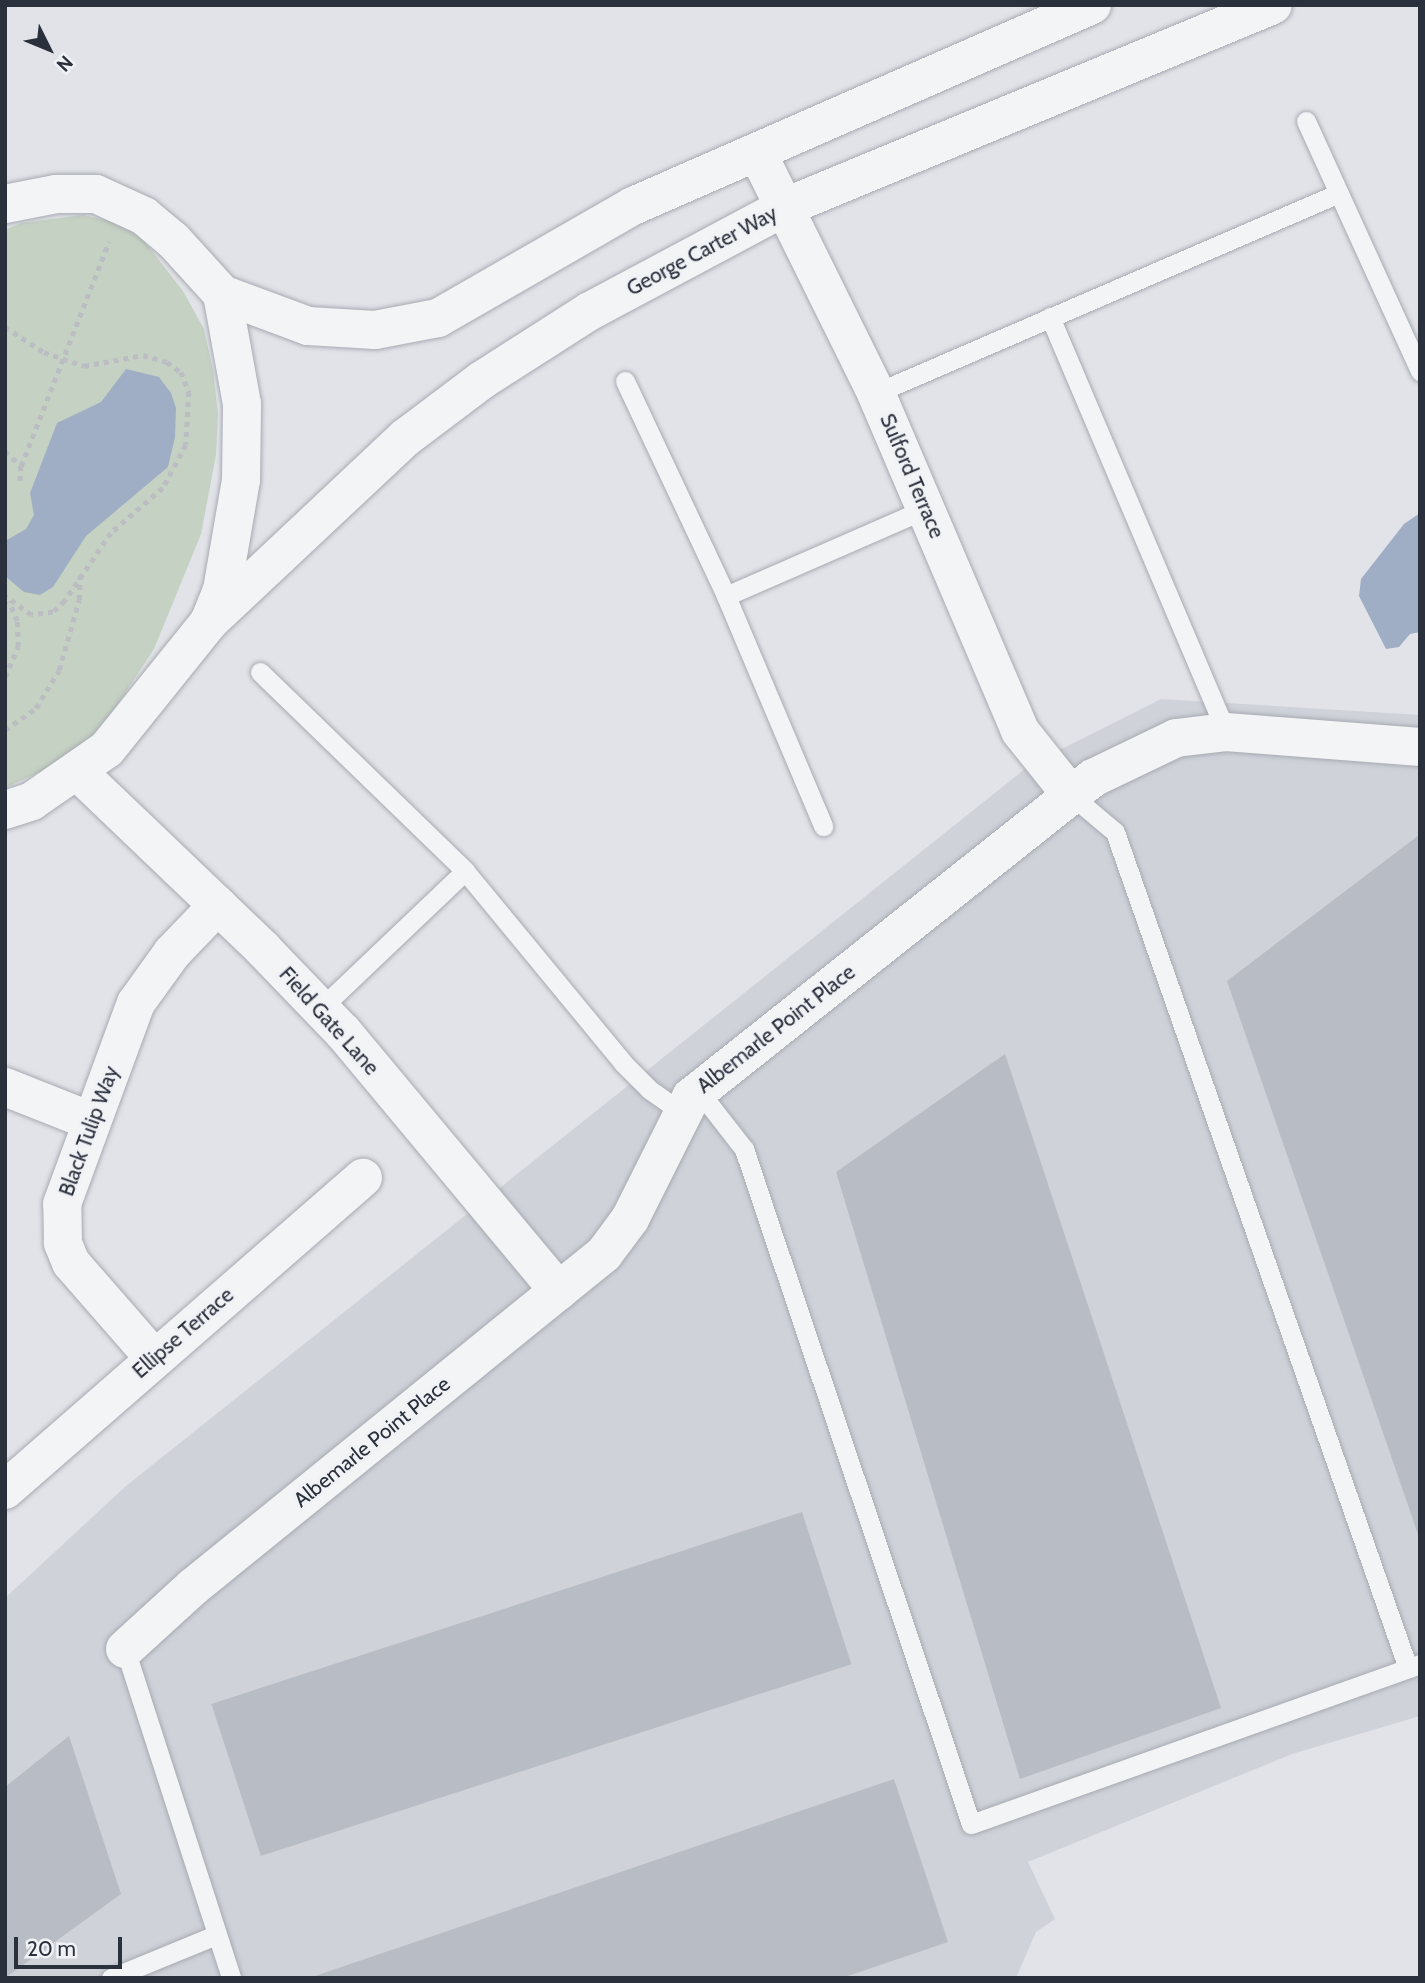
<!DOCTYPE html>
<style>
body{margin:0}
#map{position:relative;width:1425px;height:1983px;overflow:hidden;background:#e1e3e8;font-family:Cabin,sans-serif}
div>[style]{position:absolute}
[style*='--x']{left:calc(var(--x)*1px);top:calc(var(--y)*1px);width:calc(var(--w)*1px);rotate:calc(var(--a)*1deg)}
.built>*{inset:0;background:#cfd2d9}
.green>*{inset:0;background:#c5d1c3}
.water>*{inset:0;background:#9faec4}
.building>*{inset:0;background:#b8bcc4;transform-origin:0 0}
.path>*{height:4.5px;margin-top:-2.25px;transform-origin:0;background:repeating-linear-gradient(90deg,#bbbdc2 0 5px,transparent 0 10px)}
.roads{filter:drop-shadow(0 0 2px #a7aab1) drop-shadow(0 0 2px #a7aab1)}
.service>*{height:19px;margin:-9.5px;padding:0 9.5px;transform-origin:9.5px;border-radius:9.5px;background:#f3f4f6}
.minor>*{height:38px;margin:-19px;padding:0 19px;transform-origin:19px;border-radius:19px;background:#f3f4f6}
span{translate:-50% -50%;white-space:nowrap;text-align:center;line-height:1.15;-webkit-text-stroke:6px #f0f2f5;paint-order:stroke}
.street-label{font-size:21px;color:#2b303d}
.frame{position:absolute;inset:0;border:7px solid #2b303d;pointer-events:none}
.north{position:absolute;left:14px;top:14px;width:70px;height:70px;-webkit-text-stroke:5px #f0f2f5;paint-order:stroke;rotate:133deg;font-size:19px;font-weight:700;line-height:28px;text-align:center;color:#2b303d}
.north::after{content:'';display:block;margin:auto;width:24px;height:32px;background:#2b303d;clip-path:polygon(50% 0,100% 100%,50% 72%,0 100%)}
.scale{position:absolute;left:14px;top:1937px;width:108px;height:32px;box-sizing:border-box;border:4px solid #2b303d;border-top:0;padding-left:9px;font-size:21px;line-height:24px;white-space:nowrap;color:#2b303d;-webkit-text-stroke:5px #f0f2f5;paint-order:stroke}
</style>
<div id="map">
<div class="built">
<i style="clip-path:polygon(1161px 699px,1420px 715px,1420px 1716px,1292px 1754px,1028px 1862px,1055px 1919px,1036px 1932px,1016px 1978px,5px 1978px,5px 1598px,126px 1486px,1030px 765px)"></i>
</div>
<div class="green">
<i style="clip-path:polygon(83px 215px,115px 222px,141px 237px,183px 291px,204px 329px,213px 370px,218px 414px,216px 455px,201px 534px,154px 649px,114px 710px,89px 739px,57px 764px,5px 788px,5px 230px,21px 223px)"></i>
</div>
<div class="water">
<i style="clip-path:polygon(126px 369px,159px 377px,171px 393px,176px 408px,175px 437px,168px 467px,86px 536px,53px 587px,40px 595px,24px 592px,5px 576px,5px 541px,26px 529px,34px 515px,30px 493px,57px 423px,101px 402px)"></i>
<i style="clip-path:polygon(1420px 513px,1420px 632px,1410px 634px,1399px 647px,1386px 649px,1359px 596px,1361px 579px,1404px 524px)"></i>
</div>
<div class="building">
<i style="clip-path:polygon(1419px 835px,1420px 838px,1419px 1537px,1227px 981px)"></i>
<i style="clip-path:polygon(1005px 1054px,1221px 1708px,1020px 1779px,836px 1172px)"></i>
<i style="left:802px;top:1512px;width:160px;height:621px;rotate:72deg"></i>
<i style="clip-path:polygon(69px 1736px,121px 1894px,5px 1978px,5px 1787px)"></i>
<i style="clip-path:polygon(894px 1779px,948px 1942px,842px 1978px,309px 1978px)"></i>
</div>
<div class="path">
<i style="--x:5;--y:327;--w:46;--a:32.7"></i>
<i style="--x:44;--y:352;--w:42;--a:19.3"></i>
<i style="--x:84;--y:366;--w:60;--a:-10.6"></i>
<i style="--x:143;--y:355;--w:25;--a:16"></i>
<i style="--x:167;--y:362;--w:17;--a:36"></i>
<i style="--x:181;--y:372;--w:22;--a:68"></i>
<i style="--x:189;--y:392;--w:53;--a:93.2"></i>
<i style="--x:186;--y:445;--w:49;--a:118.1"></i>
<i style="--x:163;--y:488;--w:69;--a:139.1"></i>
<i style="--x:111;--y:533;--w:82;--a:124.1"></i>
<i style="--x:65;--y:601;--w:16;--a:137"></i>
<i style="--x:53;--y:612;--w:22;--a:172"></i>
<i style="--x:31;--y:615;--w:32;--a:-144"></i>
<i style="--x:5;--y:451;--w:22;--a:43"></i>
<i style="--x:21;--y:466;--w:17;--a:93"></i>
<i style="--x:21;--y:466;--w:241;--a:-68.6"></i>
<i style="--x:5;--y:677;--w:33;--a:-67"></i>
<i style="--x:18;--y:647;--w:26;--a:-92"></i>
<i style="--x:17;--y:621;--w:21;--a:-113"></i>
<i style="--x:5;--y:730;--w:38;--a:-35"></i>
<i style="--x:36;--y:708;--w:44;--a:-58.8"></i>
<i style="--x:59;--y:670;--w:73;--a:-74.1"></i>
<i style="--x:79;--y:600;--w:24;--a:-88"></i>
</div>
<div class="roads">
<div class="service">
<i style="--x:1306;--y:121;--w:275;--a:65.5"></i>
<i style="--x:1050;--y:317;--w:451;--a:67"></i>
<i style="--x:625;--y:381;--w:238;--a:64.8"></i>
<i style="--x:726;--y:596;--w:250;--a:67.1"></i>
<i style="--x:876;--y:393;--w:504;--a:-23.36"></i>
<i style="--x:726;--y:596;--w:219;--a:-23.6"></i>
<i style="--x:260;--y:672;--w:286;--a:44.1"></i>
<i style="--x:465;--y:871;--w:249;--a:50.5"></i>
<i style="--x:623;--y:1063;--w:38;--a:45"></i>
<i style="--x:650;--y:1090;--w:37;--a:35"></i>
<i style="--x:1071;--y:795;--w:57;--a:40.1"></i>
<i style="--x:1115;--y:832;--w:886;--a:70.69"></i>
<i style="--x:320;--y:1009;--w:200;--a:-43.6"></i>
<i style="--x:698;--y:1090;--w:75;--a:52.1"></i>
<i style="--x:744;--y:1149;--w:712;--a:71.41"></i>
<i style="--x:971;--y:1824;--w:477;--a:-19.6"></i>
<i style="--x:125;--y:1649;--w:346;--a:72.1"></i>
<i style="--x:111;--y:1978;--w:113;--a:-22.3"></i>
</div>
<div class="minor">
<i style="--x:757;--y:152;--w:269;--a:63.7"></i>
<i style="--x:876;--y:393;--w:367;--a:66.9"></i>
<i style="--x:1020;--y:731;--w:82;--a:51.4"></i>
<i style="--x:5;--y:204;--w:52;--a:-11.1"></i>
<i style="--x:56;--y:194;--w:40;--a:0"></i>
<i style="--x:96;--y:194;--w:53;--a:24.6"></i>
<i style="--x:144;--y:216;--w:38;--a:40"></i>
<i style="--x:173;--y:240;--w:73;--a:47.8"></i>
<i style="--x:222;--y:294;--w:92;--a:20.4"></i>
<i style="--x:308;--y:326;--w:67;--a:3.4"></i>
<i style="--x:375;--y:330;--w:64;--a:-10.8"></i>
<i style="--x:438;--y:318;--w:225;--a:-29.9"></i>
<i style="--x:633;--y:206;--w:501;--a:-23.65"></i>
<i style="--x:209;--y:622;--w:269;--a:-43.2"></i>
<i style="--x:405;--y:438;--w:96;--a:-37"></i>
<i style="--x:482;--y:380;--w:128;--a:-32.6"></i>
<i style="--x:590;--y:311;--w:219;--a:-28.1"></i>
<i style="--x:783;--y:208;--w:530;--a:-22.5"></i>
<i style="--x:77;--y:771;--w:257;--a:43.7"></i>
<i style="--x:263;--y:949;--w:115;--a:46.1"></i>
<i style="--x:343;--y:1032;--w:337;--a:50.2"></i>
<i style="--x:5;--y:810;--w:28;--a:-18"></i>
<i style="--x:32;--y:801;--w:91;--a:-34.7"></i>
<i style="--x:107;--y:749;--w:163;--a:-51.2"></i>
<i style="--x:209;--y:622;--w:35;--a:-68"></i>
<i style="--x:222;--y:590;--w:112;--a:-80.2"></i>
<i style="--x:241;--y:480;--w:76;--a:-89.2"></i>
<i style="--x:242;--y:404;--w:112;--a:-100.3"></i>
<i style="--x:5;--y:1087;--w:92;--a:21.6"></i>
<i style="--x:154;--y:1358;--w:126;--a:-131.1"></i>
<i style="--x:71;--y:1263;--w:22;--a:-112"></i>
<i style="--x:63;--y:1243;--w:39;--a:-91"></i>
<i style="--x:62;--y:1204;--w:214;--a:-69.8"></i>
<i style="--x:136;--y:1003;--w:62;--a:-54.2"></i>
<i style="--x:172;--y:953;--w:66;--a:-46.2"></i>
<i style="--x:5;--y:1490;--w:475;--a:-41.1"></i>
<i style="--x:125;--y:1649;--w:92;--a:-42.4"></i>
<i style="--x:193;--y:1587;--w:529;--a:-39.02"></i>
<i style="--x:604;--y:1254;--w:44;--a:-53.4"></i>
<i style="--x:630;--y:1219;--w:136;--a:-63.4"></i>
<i style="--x:691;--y:1097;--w:513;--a:-38.43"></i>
<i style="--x:1093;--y:778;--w:92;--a:-25.7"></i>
<i style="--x:1176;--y:738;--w:50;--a:-6.8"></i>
<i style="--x:1226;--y:732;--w:195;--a:4.4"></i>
</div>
</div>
<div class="street-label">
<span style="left:702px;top:251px;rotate:-28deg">George Carter Way</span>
<span style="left:912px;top:476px;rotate:67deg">Sulford Terrace</span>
<span style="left:329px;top:1021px;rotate:48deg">Field Gate Lane</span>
<span style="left:776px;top:1029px;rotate:-38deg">Albemarle Point Place</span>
<span style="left:89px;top:1131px;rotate:-70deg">Black Tulip Way</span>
<span style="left:183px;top:1333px;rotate:-41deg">Ellipse Terrace</span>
<span style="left:372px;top:1442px;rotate:-39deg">Albemarle Point Place</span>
</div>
<div class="frame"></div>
<div class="north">N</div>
<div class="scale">20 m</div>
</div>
